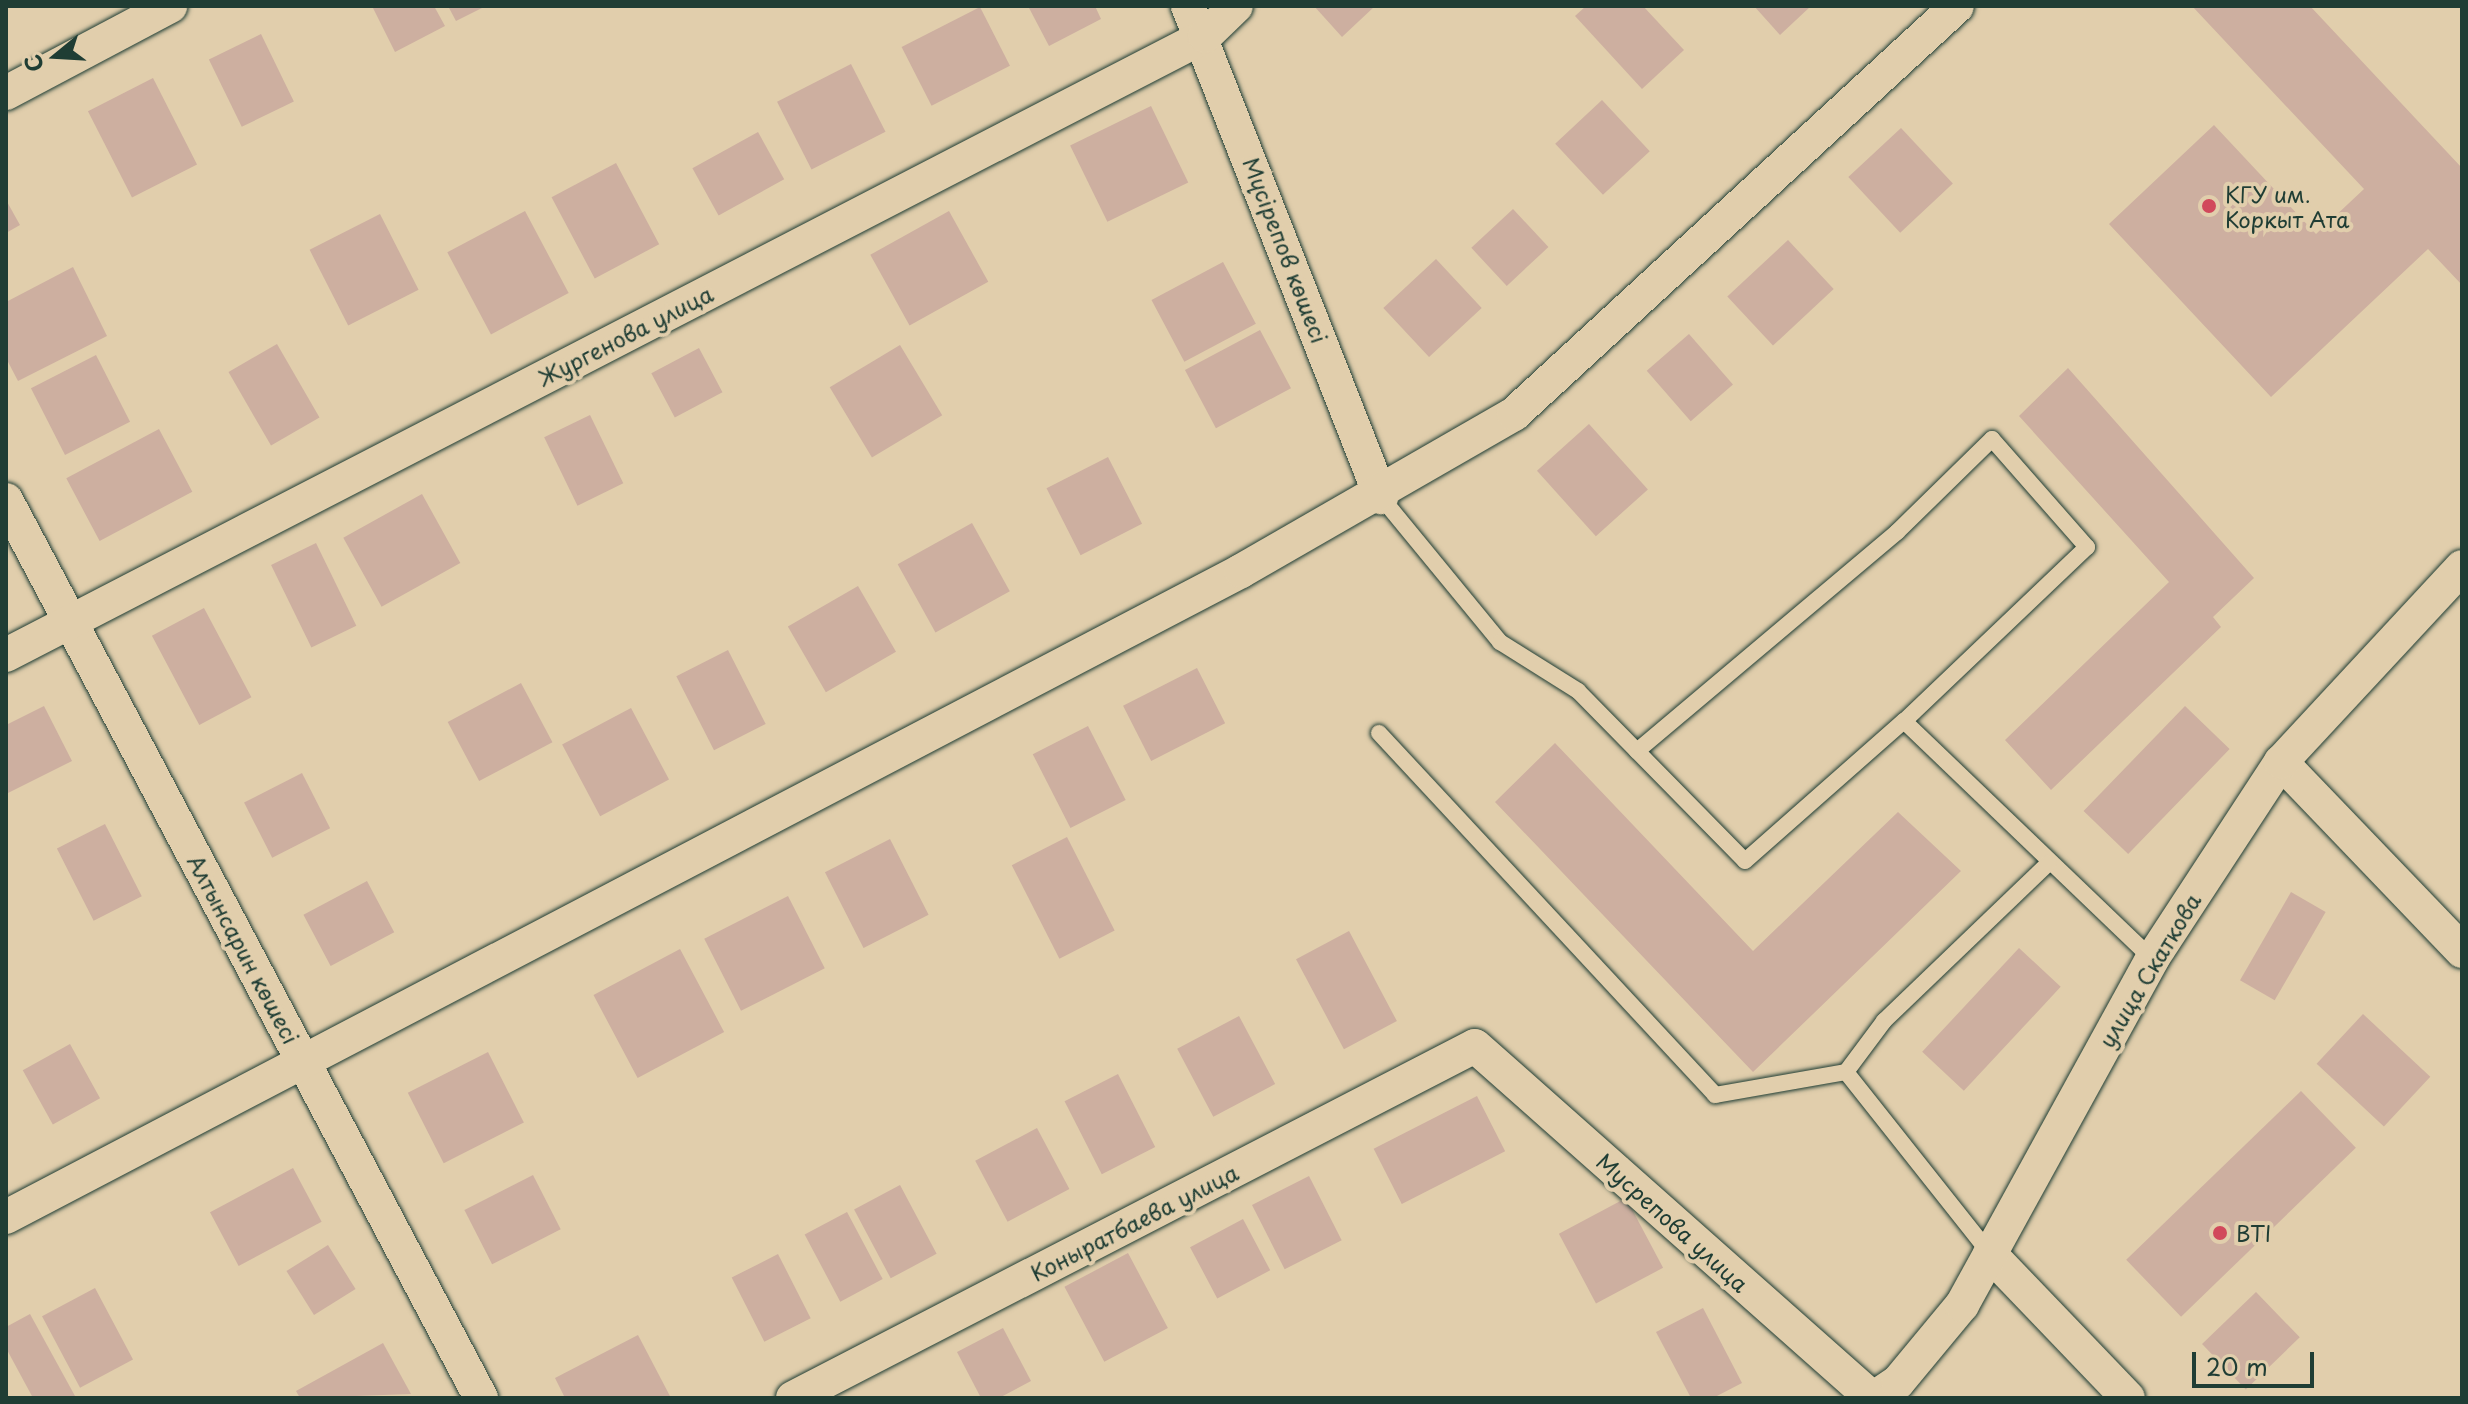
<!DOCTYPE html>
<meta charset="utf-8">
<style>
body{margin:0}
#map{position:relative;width:2468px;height:1404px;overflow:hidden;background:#e1ceac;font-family:"Playpen Sans",sans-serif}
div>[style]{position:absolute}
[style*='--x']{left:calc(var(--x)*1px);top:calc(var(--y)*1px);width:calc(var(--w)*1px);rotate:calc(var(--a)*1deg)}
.building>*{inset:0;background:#cdafa0;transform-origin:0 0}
.roads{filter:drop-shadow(0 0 2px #1f3d34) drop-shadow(0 0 2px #1f3d34)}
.lane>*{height:16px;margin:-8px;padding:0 8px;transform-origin:8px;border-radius:8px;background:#e1ceac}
.street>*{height:34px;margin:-17px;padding:0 17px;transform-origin:17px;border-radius:17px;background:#e1ceac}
.dots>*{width:22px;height:22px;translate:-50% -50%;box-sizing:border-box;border:4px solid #e1ceac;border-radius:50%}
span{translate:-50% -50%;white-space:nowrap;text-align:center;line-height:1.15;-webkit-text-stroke:8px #e1ceac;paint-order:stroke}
.poi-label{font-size:22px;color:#1f3d34}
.left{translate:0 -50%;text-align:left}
.street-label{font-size:22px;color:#1f3d34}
.frame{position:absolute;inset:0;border:8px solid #1f3d34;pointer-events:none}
.north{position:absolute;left:16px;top:16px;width:80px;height:80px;-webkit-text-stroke:6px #e1ceac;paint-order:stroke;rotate:252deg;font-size:22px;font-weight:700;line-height:32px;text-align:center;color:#1f3d34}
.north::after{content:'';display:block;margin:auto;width:28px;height:36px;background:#1f3d34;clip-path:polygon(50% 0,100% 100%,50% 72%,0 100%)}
.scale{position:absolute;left:2192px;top:1352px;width:122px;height:36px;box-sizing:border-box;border:4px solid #1f3d34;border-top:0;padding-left:10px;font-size:24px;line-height:28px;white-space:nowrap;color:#1f3d34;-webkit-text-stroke:6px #e1ceac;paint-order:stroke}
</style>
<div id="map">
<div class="building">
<i style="clip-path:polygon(372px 6px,434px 6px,445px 26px,395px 52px)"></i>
<i style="clip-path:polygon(448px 6px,486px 6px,456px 21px)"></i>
<i style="clip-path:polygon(1028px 6px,1095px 6px,1101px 19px,1049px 46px)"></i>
<i style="clip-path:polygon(1314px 6px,1375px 6px,1342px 37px)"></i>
<i style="clip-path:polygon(1586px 6px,1643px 6px,1684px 50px,1642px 89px,1575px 16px)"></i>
<i style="clip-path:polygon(1754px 6px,1811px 6px,1780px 35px)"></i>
<i style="clip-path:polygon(2192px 6px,2310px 6px,2462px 168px,2462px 285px,2428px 249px,2271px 397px,2109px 224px,2214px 125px,2316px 234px,2364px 189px)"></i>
<i style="left:980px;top:7px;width:66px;height:88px;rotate:63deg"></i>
<i style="left:261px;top:34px;width:75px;height:58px;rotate:64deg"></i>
<i style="left:851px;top:64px;width:76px;height:83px;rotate:63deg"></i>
<i style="left:153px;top:78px;width:97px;height:73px;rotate:63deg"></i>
<i style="left:1602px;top:100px;width:70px;height:64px;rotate:47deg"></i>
<i style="left:1151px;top:106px;width:85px;height:90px;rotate:64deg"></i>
<i style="left:1901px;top:128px;width:76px;height:72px;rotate:47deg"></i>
<i style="left:758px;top:132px;width:54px;height:75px;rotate:61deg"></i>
<i style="left:616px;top:163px;width:92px;height:73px;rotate:62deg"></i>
<i style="clip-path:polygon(6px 200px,20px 225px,6px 233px)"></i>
<i style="left:1513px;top:209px;width:52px;height:57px;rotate:47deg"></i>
<i style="left:525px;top:211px;width:93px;height:88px;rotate:62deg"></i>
<i style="left:949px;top:211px;width:81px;height:90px;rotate:61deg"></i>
<i style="left:380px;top:214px;width:85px;height:79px;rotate:63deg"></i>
<i style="left:1788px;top:240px;width:67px;height:83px;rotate:47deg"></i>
<i style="left:1436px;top:259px;width:67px;height:72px;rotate:47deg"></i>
<i style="left:1223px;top:262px;width:70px;height:81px;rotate:62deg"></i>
<i style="clip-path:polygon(73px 267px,107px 336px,18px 381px,6px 358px,6px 302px)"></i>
<i style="left:1260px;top:330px;width:66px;height:85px;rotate:62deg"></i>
<i style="left:1689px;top:334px;width:67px;height:56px;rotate:49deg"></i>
<i style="left:277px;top:344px;width:85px;height:56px;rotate:60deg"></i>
<i style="left:900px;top:345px;width:82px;height:82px;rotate:59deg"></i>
<i style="left:699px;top:348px;width:50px;height:54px;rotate:62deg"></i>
<i style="left:96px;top:355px;width:75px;height:73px;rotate:63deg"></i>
<i style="clip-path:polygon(2068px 368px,2254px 578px,2213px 617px,2221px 627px,2051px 790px,2005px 740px,2169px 582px,2019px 416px)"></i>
<i style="left:590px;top:415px;width:76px;height:51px;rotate:64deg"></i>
<i style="left:1589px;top:424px;width:88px;height:70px;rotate:48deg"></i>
<i style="left:159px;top:429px;width:71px;height:105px;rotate:62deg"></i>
<i style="left:1108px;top:457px;width:75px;height:69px;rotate:63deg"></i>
<i style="left:422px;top:494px;width:79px;height:90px;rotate:61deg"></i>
<i style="left:972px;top:523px;width:78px;height:85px;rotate:61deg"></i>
<i style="left:316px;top:543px;width:92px;height:50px;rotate:64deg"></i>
<i style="left:858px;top:586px;width:76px;height:81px;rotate:60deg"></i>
<i style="left:204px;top:608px;width:101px;height:59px;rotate:62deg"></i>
<i style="left:728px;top:650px;width:83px;height:58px;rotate:63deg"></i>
<i style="left:1197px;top:668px;width:62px;height:83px;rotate:63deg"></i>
<i style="left:521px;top:683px;width:67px;height:83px;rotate:62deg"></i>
<i style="clip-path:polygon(44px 706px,72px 761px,6px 794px,6px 725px)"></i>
<i style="left:2185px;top:706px;width:62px;height:146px;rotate:44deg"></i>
<i style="left:631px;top:708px;width:81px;height:78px;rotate:62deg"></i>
<i style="left:1088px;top:726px;width:83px;height:62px;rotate:63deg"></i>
<i style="clip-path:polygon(1555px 743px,1753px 951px,1898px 812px,1961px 871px,1753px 1072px,1495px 802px)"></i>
<i style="left:302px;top:773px;width:62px;height:65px;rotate:63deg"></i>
<i style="left:105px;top:824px;width:81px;height:54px;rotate:63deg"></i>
<i style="left:1067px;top:837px;width:105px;height:62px;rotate:63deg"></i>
<i style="left:890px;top:839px;width:85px;height:73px;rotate:63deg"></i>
<i style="left:367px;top:881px;width:58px;height:72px;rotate:62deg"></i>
<i style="left:2291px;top:892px;width:40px;height:102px;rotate:30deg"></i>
<i style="left:788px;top:896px;width:81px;height:94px;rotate:63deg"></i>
<i style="left:1349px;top:931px;width:102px;height:60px;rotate:62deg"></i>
<i style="left:2019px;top:948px;width:57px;height:142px;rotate:43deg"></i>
<i style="left:680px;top:949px;width:94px;height:98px;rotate:62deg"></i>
<i style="left:2363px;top:1014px;width:92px;height:68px;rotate:43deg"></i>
<i style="left:1239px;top:1016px;width:77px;height:70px;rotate:62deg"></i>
<i style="left:70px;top:1044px;width:62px;height:54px;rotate:61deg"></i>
<i style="left:488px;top:1052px;width:79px;height:90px;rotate:63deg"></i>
<i style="left:1118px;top:1074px;width:82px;height:60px;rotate:63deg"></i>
<i style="left:2301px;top:1091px;width:79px;height:243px;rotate:46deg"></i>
<i style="left:1477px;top:1096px;width:62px;height:116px;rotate:63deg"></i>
<i style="left:1037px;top:1128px;width:69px;height:70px;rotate:62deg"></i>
<i style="left:293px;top:1168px;width:61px;height:94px;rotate:62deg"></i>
<i style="left:533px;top:1175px;width:61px;height:77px;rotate:63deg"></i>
<i style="left:1309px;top:1176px;width:72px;height:64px;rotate:63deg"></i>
<i style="left:900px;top:1185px;width:78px;height:52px;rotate:62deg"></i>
<i style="left:1626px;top:1198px;width:79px;height:76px;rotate:62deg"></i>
<i style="left:847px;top:1212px;width:76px;height:48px;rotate:62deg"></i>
<i style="left:1243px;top:1219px;width:58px;height:60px;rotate:62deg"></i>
<i style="left:328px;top:1245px;width:52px;height:49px;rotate:58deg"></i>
<i style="left:1128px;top:1253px;width:85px;height:72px;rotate:62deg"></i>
<i style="left:778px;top:1254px;width:72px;height:52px;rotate:63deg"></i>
<i style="left:95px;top:1288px;width:81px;height:60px;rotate:62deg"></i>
<i style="left:2256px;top:1292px;width:63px;height:75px;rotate:46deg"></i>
<i style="clip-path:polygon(1703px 1308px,1742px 1383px,1713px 1398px,1691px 1398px,1656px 1332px)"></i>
<i style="clip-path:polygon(30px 1314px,75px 1396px,71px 1398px,33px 1398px,6px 1348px,6px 1327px)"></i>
<i style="clip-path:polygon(1003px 1328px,1031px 1381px,999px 1398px,981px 1398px,957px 1352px)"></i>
<i style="clip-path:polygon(638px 1335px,671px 1398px,565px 1398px,555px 1378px)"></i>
<i style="clip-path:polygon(383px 1343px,411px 1394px,300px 1398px,296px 1391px)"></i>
</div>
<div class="roads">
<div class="lane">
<i style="--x:1381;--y:497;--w:188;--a:50.6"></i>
<i style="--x:1500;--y:642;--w:92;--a:32.1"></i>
<i style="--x:1578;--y:691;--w:238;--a:45.5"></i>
<i style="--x:1745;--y:861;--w:212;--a:-41.4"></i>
<i style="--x:1904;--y:721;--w:344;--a:43.8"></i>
<i style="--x:1379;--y:733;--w:494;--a:47.1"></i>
<i style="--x:1715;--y:1095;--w:133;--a:-10"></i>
<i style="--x:1846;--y:1072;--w:232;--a:51.6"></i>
<i style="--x:1637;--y:751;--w:340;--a:-40.1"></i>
<i style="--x:1897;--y:532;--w:133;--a:-44.4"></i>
<i style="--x:1992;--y:439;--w:144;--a:48.7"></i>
<i style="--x:2087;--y:547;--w:253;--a:136.4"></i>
<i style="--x:1846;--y:1072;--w:64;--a:-53.3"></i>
<i style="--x:1884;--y:1021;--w:227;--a:-43.8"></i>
</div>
<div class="street">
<i style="--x:1188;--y:6;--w:528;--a:68.54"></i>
<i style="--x:6;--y:93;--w:186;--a:-27.9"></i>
<i style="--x:6;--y:500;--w:1016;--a:62.12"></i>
<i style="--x:6;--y:655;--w:1349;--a:-27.31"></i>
<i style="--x:1205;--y:36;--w:43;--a:-44.1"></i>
<i style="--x:2281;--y:762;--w:262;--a:46.2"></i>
<i style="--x:6;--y:1217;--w:1394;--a:-27.61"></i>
<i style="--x:1241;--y:571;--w:315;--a:-29.9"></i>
<i style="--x:1514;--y:414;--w:602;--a:-42.64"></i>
<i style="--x:1990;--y:1254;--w:199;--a:46.2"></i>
<i style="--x:793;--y:1398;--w:767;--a:-27.3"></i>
<i style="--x:1475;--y:1046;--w:531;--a:41.56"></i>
<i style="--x:1874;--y:1398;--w:29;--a:-34"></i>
<i style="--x:1898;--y:1382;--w:100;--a:-50.3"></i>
<i style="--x:1962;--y:1305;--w:395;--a:-61.2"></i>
<i style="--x:2152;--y:959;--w:235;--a:-56.8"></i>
<i style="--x:2281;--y:762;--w:266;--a:-47.1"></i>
</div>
</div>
<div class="dots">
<i style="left:2209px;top:206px;background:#d1495b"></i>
<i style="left:2220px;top:1233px;background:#d1495b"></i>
</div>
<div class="poi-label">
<span class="left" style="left:2225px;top:206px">КГУ им.<br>Коркыт Ата</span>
<span class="left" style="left:2236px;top:1233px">BTI</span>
</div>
<div class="street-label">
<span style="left:1286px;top:250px;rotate:69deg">Мүсірепов көшесі</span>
<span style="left:625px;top:335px;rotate:-27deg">Жургенова улица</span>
<span style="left:244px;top:949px;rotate:62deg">Алтынсарин көшесі</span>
<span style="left:2149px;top:970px;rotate:-59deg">улица Скаткова</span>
<span style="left:1134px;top:1222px;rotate:-27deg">Коныратбаева улица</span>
<span style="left:1673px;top:1222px;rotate:42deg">Мусрепова улица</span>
</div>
<div class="frame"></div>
<div class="north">С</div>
<div class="scale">20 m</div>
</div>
